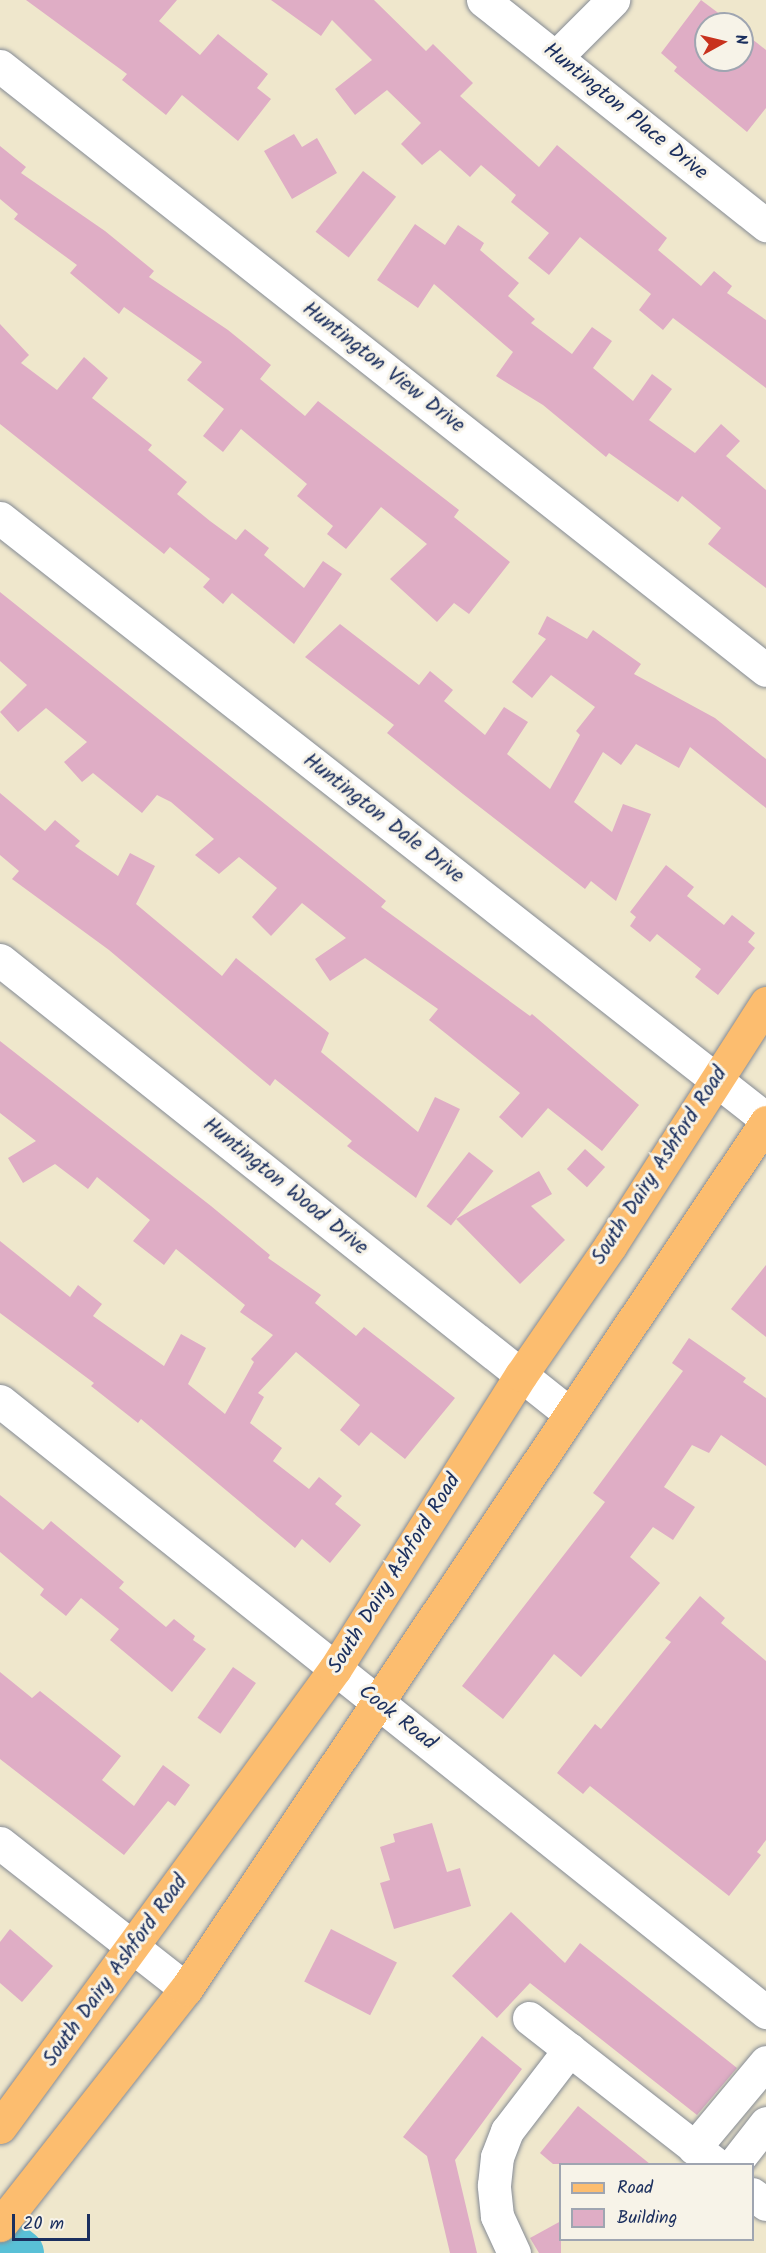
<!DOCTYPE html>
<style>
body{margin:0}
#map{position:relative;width:766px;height:2253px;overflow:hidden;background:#efe7cc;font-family:Kalam,sans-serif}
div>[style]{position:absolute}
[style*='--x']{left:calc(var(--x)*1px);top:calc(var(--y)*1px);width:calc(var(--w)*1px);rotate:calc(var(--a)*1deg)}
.river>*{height:46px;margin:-23px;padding:0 23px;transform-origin:23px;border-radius:23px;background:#59c0d6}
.building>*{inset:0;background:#dfadc5;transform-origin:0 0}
.roads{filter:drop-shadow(0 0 2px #858b95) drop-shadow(0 0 2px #858b95)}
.minor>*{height:33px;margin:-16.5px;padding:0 16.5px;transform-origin:16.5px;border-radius:16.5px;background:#fff}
.major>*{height:33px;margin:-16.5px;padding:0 16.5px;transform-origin:16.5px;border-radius:16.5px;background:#fcbd6f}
span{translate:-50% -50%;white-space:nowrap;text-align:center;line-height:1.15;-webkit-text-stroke:6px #f7f3e8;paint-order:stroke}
.street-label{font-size:21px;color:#1b2f5e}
.legend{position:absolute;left:559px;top:2163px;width:195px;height:78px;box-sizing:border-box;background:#f7f3e8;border:2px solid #9fa5b1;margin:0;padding:8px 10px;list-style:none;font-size:18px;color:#1b2f5e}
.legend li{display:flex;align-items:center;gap:12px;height:30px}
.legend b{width:30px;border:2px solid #9fa5b1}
.north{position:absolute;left:694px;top:12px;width:60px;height:60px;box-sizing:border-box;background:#f7f3e8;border:2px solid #9fa5b1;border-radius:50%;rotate:82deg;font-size:16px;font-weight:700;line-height:24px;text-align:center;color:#1b2f5e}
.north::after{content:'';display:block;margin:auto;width:21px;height:27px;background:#c8321e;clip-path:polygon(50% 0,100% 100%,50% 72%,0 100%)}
.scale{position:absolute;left:12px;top:2214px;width:78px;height:27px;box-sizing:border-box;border:3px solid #1b2f5e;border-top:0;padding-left:8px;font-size:18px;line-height:21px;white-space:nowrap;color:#1b2f5e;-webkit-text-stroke:4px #f7f3e8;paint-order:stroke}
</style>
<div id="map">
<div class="river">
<i style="--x:0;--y:2236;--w:27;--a:39"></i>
</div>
<div class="building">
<i style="clip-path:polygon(26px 0,177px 0,159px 21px,200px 55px,218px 34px,268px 74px,257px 88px,271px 99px,238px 141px,182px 95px,166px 115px,122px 80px,127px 74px)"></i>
<i style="clip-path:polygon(271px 0,374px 0,426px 51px,433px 44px,473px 83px,460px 96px,539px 167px,557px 145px,667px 238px,658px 250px,701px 286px,714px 271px,732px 286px,727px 293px,766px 320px,766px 388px,673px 318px,663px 330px,639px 310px,651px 294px,580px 237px,549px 275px,528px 258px,549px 233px,511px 202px,516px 195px,481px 165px,470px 177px,440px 150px,422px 165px,401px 144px,421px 123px,387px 90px,355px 115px,335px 89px,372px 60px,332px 20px,321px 36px)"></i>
<i style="clip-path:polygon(701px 0,733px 24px,706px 24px,706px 60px,742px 60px,742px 31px,766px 50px,766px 108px,747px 132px,674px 71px,677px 67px,661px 53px)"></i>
<i style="clip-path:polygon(294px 134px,302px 147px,317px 138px,337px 173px,292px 199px,264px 151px)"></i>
<i style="clip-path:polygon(0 146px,26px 167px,21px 173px,105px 231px,154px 271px,149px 277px,228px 330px,271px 365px,260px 379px,305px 416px,318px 401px,459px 510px,454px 517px,510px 562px,469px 614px,454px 603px,437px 622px,390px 579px,427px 544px,381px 507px,346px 549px,327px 534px,333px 526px,297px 496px,307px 484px,241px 429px,223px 452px,203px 436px,224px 409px,187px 380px,202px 362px,124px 307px,119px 314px,70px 273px,77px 265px,14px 219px,18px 214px,0 199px)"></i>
<i style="left:363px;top:171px;width:42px;height:77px;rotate:38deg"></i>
<i style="clip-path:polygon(415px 224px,445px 245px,458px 225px,484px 243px,480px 250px,519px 283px,508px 296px,535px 319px,531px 323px,572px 354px,592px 327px,612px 341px,593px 368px,633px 401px,652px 374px,672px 389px,649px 420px,695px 453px,721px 424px,740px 441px,726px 456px,766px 490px,766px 588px,708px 544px,721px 528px,682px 496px,678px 502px,609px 453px,606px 457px,543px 405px,496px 376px,513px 352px,434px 284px,418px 308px,377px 280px)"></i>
<i style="clip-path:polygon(0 324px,29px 355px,21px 363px,57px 390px,84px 357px,108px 378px,92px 398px,152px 445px,148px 450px,187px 482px,177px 494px,210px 521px,236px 540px,245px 529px,269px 548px,264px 555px,304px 588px,323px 561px,342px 574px,294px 644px,232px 593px,223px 604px,203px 587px,210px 579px,170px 547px,164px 554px,0 424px)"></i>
<i style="clip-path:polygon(0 592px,386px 901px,381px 907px,530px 1016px,532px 1014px,639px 1105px,602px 1151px,548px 1108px,522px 1138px,499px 1117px,520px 1093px,429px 1020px,438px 1009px,365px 958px,330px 981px,315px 959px,346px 938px,302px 903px,271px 936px,252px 917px,277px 888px,239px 857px,219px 874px,195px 855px,214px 839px,171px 802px,157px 795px,142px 813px,93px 773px,82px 782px,64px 762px,87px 742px,46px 708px,18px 732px,0 712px,27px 685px,0 661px)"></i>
<i style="clip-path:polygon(547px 616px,587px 639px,593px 630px,641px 664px,634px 674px,715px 718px,766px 759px,766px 808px,690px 747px,679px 768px,636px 744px,621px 765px,603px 752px,574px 802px,612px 832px,623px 804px,651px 814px,616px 901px,591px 881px,585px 889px,463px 794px,387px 733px,394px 725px,305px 657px,340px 624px,419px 685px,430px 671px,453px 690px,444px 701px,485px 735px,504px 707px,528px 722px,507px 754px,550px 789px,580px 735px,576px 731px,595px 707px,551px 675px,532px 698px,512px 682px,546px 639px,538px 634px)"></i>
<i style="clip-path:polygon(0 793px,45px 831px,55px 820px,80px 841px,75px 846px,118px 876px,130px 853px,155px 866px,136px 904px,222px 976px,236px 958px,329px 1033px,321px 1052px,418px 1132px,435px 1097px,460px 1109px,416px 1198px,347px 1146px,352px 1141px,275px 1079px,270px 1086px,109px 950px,12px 879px,19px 871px,0 855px)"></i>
<i style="clip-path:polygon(666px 865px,694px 887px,687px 896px,724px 925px,732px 915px,755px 933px,748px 942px,755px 948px,718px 995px,695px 977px,701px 969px,657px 934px,650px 942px,630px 926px,636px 917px,630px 912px)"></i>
<i style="clip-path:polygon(0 1041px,211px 1206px,270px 1255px,268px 1258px,321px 1295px,315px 1303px,356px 1336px,364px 1327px,455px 1398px,405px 1459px,371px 1432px,359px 1446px,340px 1430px,360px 1405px,296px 1352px,258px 1393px,264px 1397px,250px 1423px,282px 1448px,273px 1461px,309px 1489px,319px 1477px,342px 1496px,335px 1504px,361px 1525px,330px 1563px,302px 1539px,295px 1548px,141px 1419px,138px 1423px,91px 1386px,94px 1383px,0 1313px,0 1241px,70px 1297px,78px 1285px,102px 1304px,93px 1316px,164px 1366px,181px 1334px,206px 1348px,188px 1384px,225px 1414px,254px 1362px,251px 1359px,273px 1335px,240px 1312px,245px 1305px,176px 1249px,164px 1265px,133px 1241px,150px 1220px,97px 1177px,88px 1189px,55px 1164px,23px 1183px,8px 1158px,36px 1141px,0 1113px)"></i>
<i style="left:585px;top:1149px;width:27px;height:27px;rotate:42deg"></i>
<i style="left:469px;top:1152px;width:31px;height:69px;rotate:38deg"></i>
<i style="clip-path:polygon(539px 1171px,552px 1194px,531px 1206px,565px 1240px,520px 1284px,456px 1219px)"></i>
<i style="clip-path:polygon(766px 1265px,766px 1337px,731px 1309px)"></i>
<i style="clip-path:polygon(689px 1338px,746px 1378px,743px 1382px,766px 1398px,766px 1466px,721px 1435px,709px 1453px,692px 1445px,664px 1487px,695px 1507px,673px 1540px,653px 1527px,630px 1557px,660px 1583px,581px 1677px,554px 1654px,503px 1719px,462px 1686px,605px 1502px,593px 1493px,683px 1371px,672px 1363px)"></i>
<i style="clip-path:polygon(0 1495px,43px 1530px,51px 1521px,124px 1582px,119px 1588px,166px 1627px,174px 1619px,195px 1636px,193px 1640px,206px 1649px,172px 1692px,110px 1640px,119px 1629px,81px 1598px,66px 1616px,40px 1595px,44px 1589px,0 1552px)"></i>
<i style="clip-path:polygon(700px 1596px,725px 1618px,721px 1623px,766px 1661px,766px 1840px,757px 1852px,761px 1855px,729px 1896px,590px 1786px,583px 1794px,557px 1773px,595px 1724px,601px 1729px,671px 1642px,665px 1638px)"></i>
<i style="left:233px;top:1667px;width:28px;height:62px;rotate:35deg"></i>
<i style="clip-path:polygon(0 1672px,32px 1698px,40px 1691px,121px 1756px,102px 1780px,134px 1806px,163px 1765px,190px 1785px,175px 1806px,168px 1801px,124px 1855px,0 1759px)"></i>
<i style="clip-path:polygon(432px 1823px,447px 1872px,460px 1868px,471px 1906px,394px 1929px,380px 1883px,390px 1880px,380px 1847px,395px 1842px,393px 1834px)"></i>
<i style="clip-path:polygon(511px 1912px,565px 1963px,580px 1943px,737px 2068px,697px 2115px,530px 1983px,497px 2018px,452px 1976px)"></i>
<i style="clip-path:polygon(10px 1929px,53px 1966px,22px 2002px,0 1983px,0 1942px)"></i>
<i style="left:331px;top:1929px;width:74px;height:59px;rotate:27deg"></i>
<i style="clip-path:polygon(482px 2036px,522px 2069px,455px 2160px,477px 2253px,450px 2253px,427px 2156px,403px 2137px)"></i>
<i style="clip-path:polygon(578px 2106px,650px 2164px,553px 2164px,540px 2153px)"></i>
<i style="clip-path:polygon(561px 2221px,561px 2253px,539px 2253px,530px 2238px)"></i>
</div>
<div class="roads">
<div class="minor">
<i style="--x:483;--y:0;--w:362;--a:38.5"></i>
<i style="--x:556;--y:57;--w:81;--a:-45"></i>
<i style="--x:0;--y:66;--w:975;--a:38.26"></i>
<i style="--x:0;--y:518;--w:974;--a:38.12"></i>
<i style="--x:0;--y:960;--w:729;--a:38.54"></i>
<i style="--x:0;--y:1401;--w:980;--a:38.58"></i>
<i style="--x:0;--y:1843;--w:236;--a:38.1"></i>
<i style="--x:529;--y:2018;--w:237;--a:38"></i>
<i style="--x:694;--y:2148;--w:112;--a:-50.1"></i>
<i style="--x:734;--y:2164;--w:52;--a:-52"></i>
<i style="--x:752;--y:2194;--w:17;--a:36"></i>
<i style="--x:514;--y:2253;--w:41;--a:-114.7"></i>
<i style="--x:497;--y:2216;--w:31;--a:-96"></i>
<i style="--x:494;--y:2185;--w:28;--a:-84"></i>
<i style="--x:497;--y:2157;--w:28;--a:-69"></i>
<i style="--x:507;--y:2131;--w:103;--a:-52.5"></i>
</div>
<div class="major">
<i style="--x:0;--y:2127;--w:567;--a:-53.82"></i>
<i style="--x:335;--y:1669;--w:348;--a:-57.7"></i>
<i style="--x:521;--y:1375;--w:157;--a:-55.4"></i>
<i style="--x:610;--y:1246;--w:289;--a:-57.3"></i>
<i style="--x:0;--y:2225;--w:300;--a:-51.8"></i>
<i style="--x:186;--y:1989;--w:1043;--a:-56.22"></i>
</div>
</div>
<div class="street-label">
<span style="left:625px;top:112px;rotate:39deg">Huntington Place Drive</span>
<span style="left:383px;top:368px;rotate:38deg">Huntington View Drive</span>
<span style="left:383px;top:819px;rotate:38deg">Huntington Dale Drive</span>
<span style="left:660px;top:1166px;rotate:-57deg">South Dairy Ashford Road</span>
<span style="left:285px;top:1187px;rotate:39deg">Huntington Wood Drive</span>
<span style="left:395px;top:1574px;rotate:-58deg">South Dairy Ashford Road</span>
<span style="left:397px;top:1718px;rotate:38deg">Cook Road</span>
<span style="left:116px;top:1971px;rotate:-54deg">South Dairy Ashford Road</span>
</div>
<ul class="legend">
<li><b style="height:8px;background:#fcbd6f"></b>Road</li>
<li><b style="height:16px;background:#dfadc5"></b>Building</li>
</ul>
<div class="north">N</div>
<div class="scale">20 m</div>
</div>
